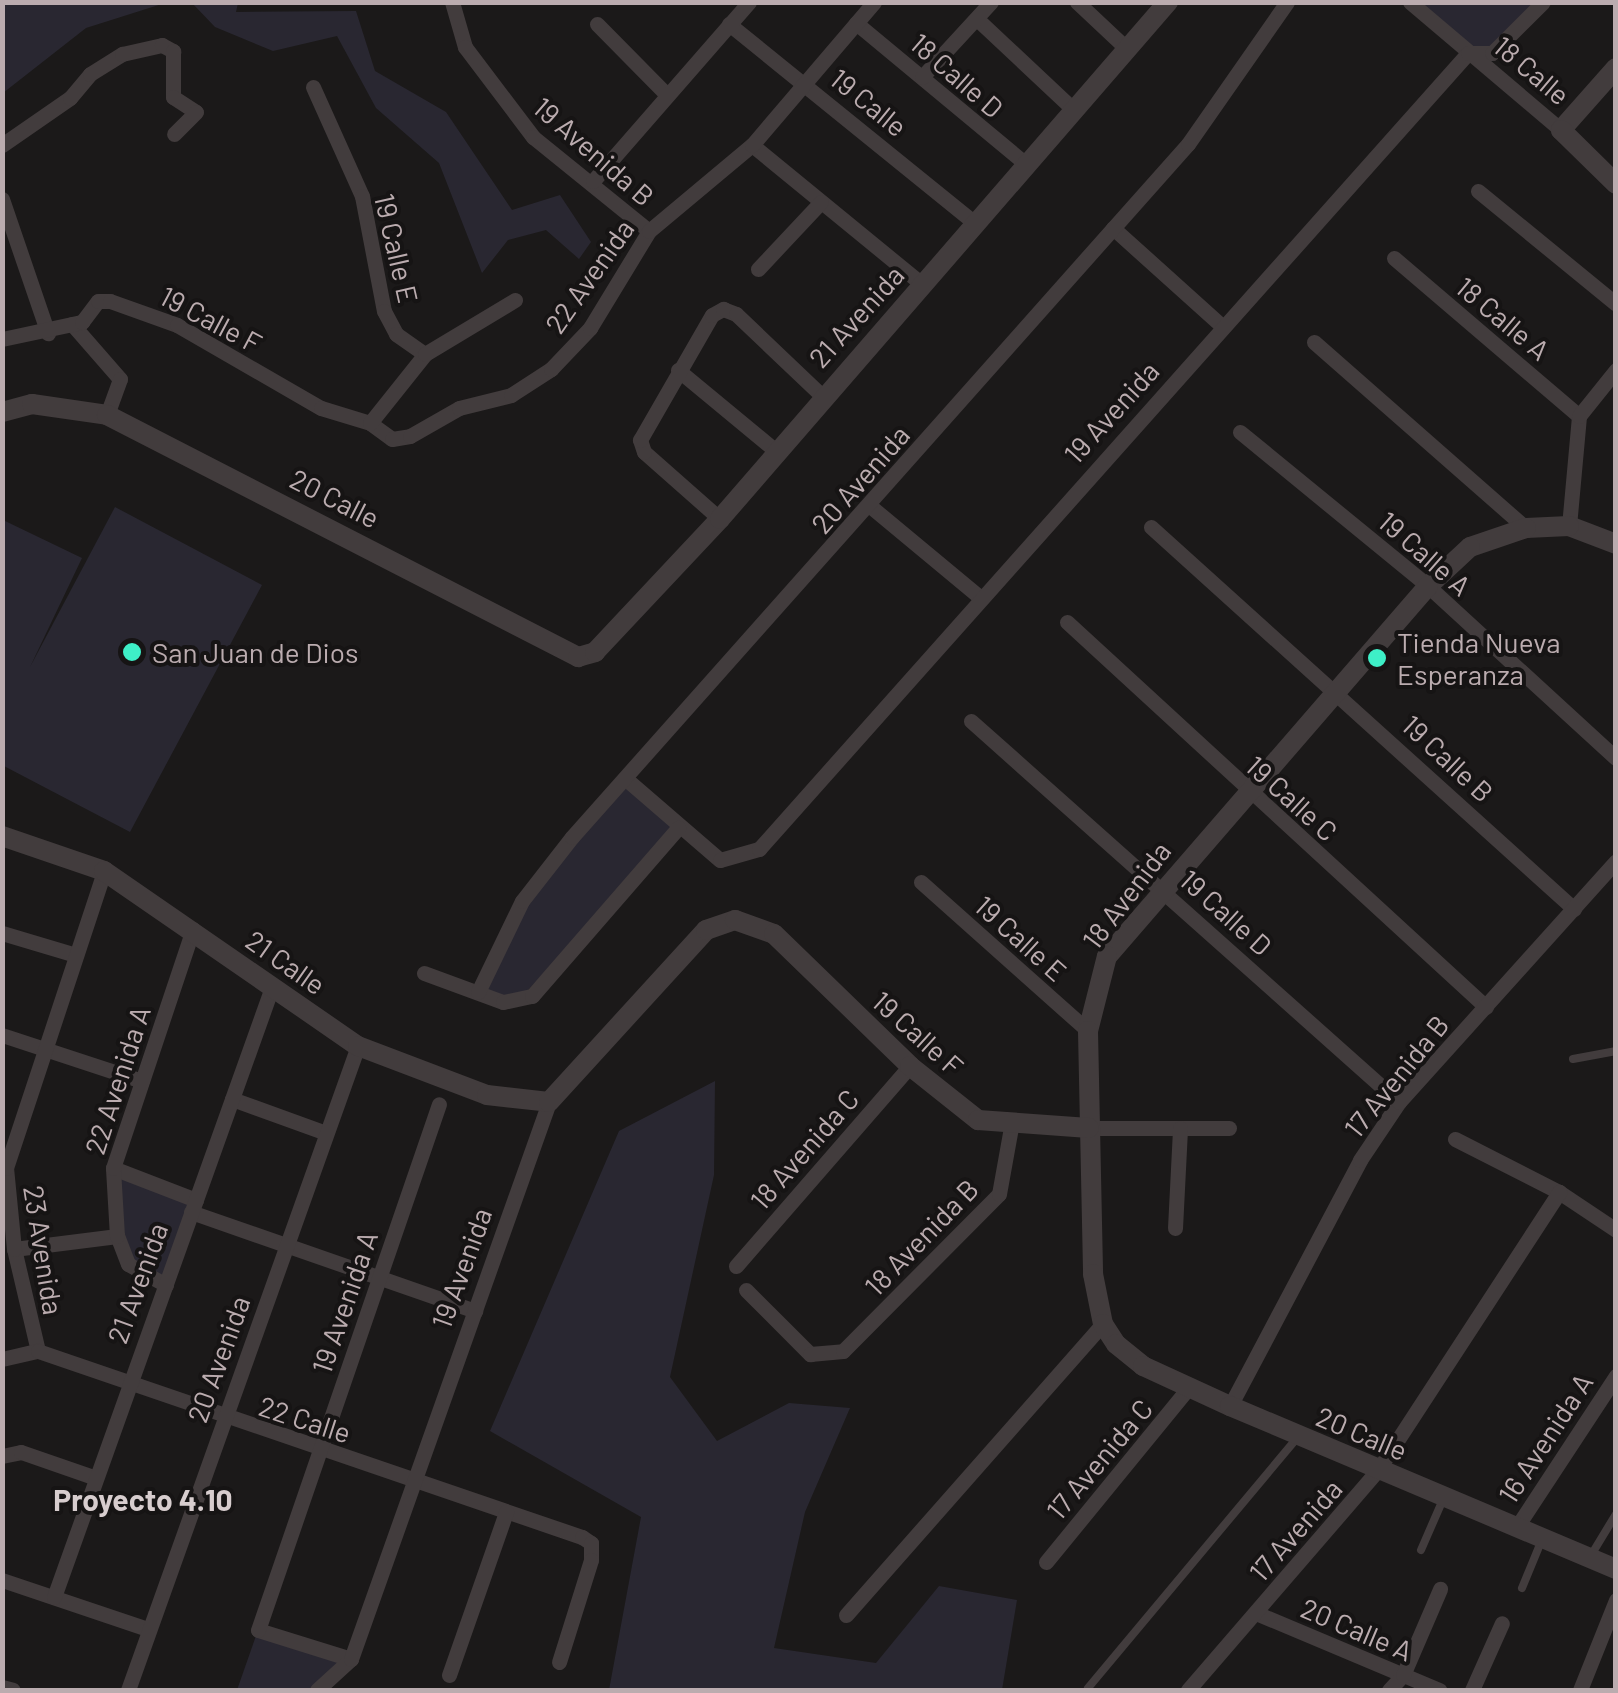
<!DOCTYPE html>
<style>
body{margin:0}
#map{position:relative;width:1618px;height:1693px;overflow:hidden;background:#1b1919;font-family:Barlow,sans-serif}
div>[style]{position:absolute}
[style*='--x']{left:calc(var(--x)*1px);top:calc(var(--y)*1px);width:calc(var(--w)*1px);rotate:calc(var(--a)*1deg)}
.green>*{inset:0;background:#292731}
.service>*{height:8px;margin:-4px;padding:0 4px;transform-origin:4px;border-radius:4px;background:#423c3d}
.minor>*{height:15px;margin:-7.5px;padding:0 7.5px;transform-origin:7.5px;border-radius:7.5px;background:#423c3d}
.tertiary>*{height:20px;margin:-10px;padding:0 10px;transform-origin:10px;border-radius:10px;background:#423c3d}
.dots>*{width:28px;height:28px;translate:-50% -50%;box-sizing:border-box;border:5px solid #161414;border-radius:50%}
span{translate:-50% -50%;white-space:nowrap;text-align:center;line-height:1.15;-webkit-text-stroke:8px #161414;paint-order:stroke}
.street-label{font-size:28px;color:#bbacaf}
.poi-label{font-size:28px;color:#bbacaf}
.left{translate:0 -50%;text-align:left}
.neighbourhood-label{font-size:30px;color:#d7cdce;font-weight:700}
.frame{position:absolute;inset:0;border:5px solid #bbacaf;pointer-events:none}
</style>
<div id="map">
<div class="green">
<i style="clip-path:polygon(3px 2px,165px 2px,165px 3px,86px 28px,3px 93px)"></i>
<i style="clip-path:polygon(192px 3px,238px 3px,236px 12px,356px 11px,375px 71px,446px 112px,512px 210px,560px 195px,591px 242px,579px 259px,546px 230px,508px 240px,482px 273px,439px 163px,376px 108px,337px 36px,273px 51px,215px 27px)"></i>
<i style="clip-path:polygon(1410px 3px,1543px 3px,1492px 53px,1468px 53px)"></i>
<i style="clip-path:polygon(115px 507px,262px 585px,130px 832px,2px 765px,3px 520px,82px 558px,30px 667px)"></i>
<i style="clip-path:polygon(626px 779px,678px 828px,517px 1002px,478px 992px,522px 901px)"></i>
<i style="clip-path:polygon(715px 1081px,714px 1175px,670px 1377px,717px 1441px,789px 1403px,850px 1408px,805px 1512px,774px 1648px,876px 1663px,939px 1586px,1017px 1600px,1002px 1690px,609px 1690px,641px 1517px,490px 1431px,619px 1131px)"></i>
<i style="clip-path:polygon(113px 1168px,196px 1200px,166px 1285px,128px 1264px)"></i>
<i style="clip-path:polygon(258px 1630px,351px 1659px,317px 1690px,237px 1690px)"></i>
</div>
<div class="service">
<i style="--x:1573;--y:1059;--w:44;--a:-10.5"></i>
<i style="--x:1421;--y:1550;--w:58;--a:-66.5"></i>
<i style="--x:1590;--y:1557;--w:50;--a:-58.8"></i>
<i style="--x:1522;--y:1588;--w:50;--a:-67.6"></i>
<i style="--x:1088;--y:1688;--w:329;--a:-50.1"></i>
</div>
<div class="minor">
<i style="--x:452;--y:2;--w:47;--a:73.9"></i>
<i style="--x:465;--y:47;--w:113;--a:52.9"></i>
<i style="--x:533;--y:137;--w:149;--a:39"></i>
<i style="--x:1077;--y:2;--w:69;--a:43.2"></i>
<i style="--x:1410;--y:2;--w:198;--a:40.3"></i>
<i style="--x:977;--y:19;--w:133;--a:43.2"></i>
<i style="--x:856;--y:23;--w:221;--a:39.7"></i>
<i style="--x:597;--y:24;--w:98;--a:45.4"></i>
<i style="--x:729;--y:24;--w:316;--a:39"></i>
<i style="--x:922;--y:77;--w:102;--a:-47.4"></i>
<i style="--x:313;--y:87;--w:120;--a:65.8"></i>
<i style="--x:362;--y:196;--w:117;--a:79.2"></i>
<i style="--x:384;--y:311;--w:26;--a:62"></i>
<i style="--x:396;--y:334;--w:35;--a:35"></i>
<i style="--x:2;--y:145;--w:83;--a:-34.7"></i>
<i style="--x:70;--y:98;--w:31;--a:-50"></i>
<i style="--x:90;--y:74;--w:38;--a:-32"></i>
<i style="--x:122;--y:54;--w:41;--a:-12.7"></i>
<i style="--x:162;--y:45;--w:13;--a:29"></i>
<i style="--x:173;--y:51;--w:46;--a:90"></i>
<i style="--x:173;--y:97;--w:27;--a:33"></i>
<i style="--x:196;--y:112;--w:31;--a:135"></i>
<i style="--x:752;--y:145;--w:220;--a:39.3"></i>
<i style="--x:593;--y:181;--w:237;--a:-48.9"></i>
<i style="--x:1478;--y:191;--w:178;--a:39.3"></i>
<i style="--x:2;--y:199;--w:142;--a:71.1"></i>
<i style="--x:1113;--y:228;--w:148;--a:42"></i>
<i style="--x:1394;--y:258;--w:243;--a:40.5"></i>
<i style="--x:758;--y:269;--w:92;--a:-46.8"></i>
<i style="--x:72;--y:324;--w:73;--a:48.9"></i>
<i style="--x:120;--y:379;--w:38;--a:110"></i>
<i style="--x:2;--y:339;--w:82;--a:-12"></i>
<i style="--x:82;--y:322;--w:26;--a:-53"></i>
<i style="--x:98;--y:301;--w:12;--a:0"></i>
<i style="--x:110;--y:301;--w:71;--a:19.7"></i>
<i style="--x:177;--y:325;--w:166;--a:30"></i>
<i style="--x:321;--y:408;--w:51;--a:17"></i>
<i style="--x:370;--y:423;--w:27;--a:36"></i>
<i style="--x:392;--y:439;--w:18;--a:-9"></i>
<i style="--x:410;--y:436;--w:56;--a:-29.7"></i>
<i style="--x:459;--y:408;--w:54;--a:-14"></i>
<i style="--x:511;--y:395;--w:48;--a:-33"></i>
<i style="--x:551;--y:369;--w:57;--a:-46.4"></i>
<i style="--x:590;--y:328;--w:114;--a:-58.7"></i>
<i style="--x:649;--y:231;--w:134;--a:-39.9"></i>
<i style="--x:752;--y:145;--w:188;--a:-49.5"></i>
<i style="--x:1314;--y:342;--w:282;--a:41.3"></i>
<i style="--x:678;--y:370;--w:127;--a:39.6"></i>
<i style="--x:370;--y:423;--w:88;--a:-51.4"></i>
<i style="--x:425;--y:354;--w:105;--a:-31"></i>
<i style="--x:1240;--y:432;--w:243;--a:39.3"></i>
<i style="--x:1428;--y:586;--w:255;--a:42.5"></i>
<i style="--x:870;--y:506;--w:144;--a:39.7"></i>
<i style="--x:720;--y:519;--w:101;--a:-138.6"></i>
<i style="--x:644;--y:452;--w:13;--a:-108"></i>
<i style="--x:640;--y:440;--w:144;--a:-60.1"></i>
<i style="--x:712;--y:315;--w:13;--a:-29"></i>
<i style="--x:723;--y:309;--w:14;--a:21"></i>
<i style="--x:736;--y:314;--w:117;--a:43.6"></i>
<i style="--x:1569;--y:526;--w:110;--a:-84.8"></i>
<i style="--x:1579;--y:416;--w:59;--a:-51.2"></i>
<i style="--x:1151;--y:527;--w:570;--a:42.08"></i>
<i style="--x:1067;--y:622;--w:569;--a:42.58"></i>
<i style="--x:971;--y:721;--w:573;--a:41.68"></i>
<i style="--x:626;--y:779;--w:124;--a:40.8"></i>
<i style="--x:720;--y:860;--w:41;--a:-15.8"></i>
<i style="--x:759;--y:849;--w:1066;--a:-48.31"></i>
<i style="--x:1468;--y:53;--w:24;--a:0"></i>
<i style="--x:1492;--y:53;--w:72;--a:-45"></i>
<i style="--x:921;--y:882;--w:224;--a:41.7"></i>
<i style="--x:2;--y:933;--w:77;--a:16.6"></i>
<i style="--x:424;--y:973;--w:84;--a:20.2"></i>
<i style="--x:503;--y:1002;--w:30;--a:-12"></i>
<i style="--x:532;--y:996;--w:223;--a:-49"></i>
<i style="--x:478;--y:992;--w:101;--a:-64.2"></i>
<i style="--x:522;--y:901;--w:81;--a:-52"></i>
<i style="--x:572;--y:837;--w:927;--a:-48.37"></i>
<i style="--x:1188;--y:144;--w:173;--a:-55.1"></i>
<i style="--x:2;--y:1035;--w:147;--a:18.2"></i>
<i style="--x:232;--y:1099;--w:100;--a:19.9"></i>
<i style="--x:1089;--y:1128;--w:140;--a:0"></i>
<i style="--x:1455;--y:1139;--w:117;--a:27"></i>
<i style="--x:1559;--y:1192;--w:69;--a:33.7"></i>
<i style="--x:113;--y:1168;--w:89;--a:21.1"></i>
<i style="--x:191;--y:1212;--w:301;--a:19.2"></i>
<i style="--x:1175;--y:1228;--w:100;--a:-87.1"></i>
<i style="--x:14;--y:1249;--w:104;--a:-7.2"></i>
<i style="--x:736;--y:1266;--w:265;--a:-49"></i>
<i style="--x:166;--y:1285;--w:43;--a:-151.1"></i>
<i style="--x:128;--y:1264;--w:30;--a:-111"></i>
<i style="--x:117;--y:1236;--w:68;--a:-93.4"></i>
<i style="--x:113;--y:1168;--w:252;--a:-71.5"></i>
<i style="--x:746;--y:1290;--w:91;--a:45"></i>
<i style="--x:810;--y:1354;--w:33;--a:-5"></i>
<i style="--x:843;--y:1351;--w:221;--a:-45.2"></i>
<i style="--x:999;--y:1194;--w:68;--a:-79.8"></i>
<i style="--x:38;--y:1351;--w:105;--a:-103.2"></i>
<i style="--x:14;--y:1249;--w:81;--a:-95.6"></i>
<i style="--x:6;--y:1168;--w:313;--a:-71.7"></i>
<i style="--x:2;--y:1359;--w:37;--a:-13"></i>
<i style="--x:38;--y:1351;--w:575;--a:18.88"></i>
<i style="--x:582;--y:1537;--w:11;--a:34"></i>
<i style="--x:591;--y:1543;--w:17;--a:90"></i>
<i style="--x:591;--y:1560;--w:107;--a:107.4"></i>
<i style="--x:1230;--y:1406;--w:278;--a:-62.1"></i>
<i style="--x:1360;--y:1160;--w:70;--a:-56.1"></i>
<i style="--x:1399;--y:1102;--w:324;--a:-48"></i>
<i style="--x:2;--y:1456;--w:19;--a:-12"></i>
<i style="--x:21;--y:1452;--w:79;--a:19.1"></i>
<i style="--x:1516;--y:1528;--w:182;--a:-56.7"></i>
<i style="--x:1046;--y:1562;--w:226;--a:-50.7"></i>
<i style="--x:2;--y:1580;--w:154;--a:18.6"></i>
<i style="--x:54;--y:1597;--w:648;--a:-70.33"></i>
<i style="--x:1256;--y:1613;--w:199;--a:22.8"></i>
<i style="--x:846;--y:1615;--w:388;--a:-48.6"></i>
<i style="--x:351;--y:1659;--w:97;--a:-162.7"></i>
<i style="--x:258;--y:1630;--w:556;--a:-71.01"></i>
<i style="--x:449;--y:1675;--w:173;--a:-70.7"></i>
<i style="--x:2;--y:1687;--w:11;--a:15"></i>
<i style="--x:128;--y:1690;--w:684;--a:-70.35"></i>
<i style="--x:317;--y:1690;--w:46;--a:-42.4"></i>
<i style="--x:351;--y:1659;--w:591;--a:-70.43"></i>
<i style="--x:1188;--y:1690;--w:291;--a:-49.2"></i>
<i style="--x:1378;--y:1470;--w:332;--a:-56.9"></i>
<i style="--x:1389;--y:1690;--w:21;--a:-47"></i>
<i style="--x:1403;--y:1675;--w:94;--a:-66.7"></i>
<i style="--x:1472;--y:1690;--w:73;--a:-65.9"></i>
<i style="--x:1580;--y:1690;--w:97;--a:-68.2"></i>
</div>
<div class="tertiary">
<i style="--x:1616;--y:68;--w:83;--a:131.6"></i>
<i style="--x:1561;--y:130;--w:77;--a:44.5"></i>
<i style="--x:2;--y:412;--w:31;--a:-15"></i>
<i style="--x:32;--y:404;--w:76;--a:8.3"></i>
<i style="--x:107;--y:415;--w:530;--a:27.19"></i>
<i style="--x:578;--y:657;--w:18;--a:-16"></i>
<i style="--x:595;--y:652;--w:183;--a:-46.8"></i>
<i style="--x:720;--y:519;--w:684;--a:-49.09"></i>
<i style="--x:1616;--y:544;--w:50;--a:-159"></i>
<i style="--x:1569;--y:526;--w:43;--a:177.3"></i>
<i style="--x:1526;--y:528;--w:59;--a:161.3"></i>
<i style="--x:1470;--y:547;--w:57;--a:137.1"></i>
<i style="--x:1428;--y:586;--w:490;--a:130.9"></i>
<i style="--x:1107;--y:956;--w:77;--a:104.2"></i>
<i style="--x:1088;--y:1031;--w:243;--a:88.8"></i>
<i style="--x:1093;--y:1274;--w:51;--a:78.7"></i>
<i style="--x:1103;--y:1324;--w:24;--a:57"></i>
<i style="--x:1116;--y:1344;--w:35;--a:39"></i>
<i style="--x:1143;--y:1366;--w:96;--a:24.7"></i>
<i style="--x:1230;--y:1406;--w:419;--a:22.9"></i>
<i style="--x:2;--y:836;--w:108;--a:18.9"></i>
<i style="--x:104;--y:871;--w:308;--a:34.6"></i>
<i style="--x:358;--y:1046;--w:138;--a:20.8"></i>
<i style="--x:487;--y:1095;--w:62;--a:6.4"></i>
<i style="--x:549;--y:1102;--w:233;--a:-47.6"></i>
<i style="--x:706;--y:930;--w:31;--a:-19"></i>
<i style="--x:735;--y:920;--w:41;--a:19.7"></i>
<i style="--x:774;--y:934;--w:190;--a:44.1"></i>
<i style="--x:910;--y:1066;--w:87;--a:38.5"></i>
<i style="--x:978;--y:1120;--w:111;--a:4.1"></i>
</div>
<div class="dots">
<i style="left:132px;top:652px;background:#3eefc7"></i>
<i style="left:1377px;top:658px;background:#3eefc7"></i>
</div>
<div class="street-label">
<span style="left:1532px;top:70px;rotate:40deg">18 Calle</span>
<span style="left:957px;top:75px;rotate:41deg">18 Calle D</span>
<span style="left:869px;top:102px;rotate:39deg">19 Calle</span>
<span style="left:594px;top:151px;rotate:41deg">19 Avenida B</span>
<span style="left:397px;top:248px;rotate:77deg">19 Calle E</span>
<span style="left:589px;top:276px;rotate:-55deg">22 Avenida</span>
<span style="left:856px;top:316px;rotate:-48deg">21 Avenida</span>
<span style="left:1503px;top:318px;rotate:40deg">18 Calle A</span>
<span style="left:211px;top:319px;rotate:28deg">19 Calle F</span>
<span style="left:1111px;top:412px;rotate:-48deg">19 Avenida</span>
<span style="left:860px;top:479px;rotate:-49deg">20 Avenida</span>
<span style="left:335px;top:498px;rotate:27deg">20 Calle</span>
<span style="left:1425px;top:553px;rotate:41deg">19 Calle A</span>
<span style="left:1448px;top:758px;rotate:43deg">19 Calle B</span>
<span style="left:1292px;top:798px;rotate:42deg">19 Calle C</span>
<span style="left:1126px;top:895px;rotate:-53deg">18 Avenida</span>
<span style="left:1226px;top:912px;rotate:42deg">19 Calle D</span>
<span style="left:1021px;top:938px;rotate:42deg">19 Calle E</span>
<span style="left:286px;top:962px;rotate:35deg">21 Calle</span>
<span style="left:918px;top:1033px;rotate:42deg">19 Calle F</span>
<span style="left:1396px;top:1076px;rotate:-51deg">17 Avenida B</span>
<span style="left:117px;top:1080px;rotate:-72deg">22 Avenida A</span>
<span style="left:804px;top:1149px;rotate:-49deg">18 Avenida C</span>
<span style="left:921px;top:1237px;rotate:-46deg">18 Avenida B</span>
<span style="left:44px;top:1250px;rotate:81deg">23 Avenida</span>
<span style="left:461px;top:1268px;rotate:-70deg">19 Avenida</span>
<span style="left:137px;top:1283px;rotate:-70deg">21 Avenida</span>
<span style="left:344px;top:1302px;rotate:-71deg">19 Avenida A</span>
<span style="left:218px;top:1359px;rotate:-70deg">20 Avenida</span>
<span style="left:305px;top:1419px;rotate:18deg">22 Calle</span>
<span style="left:1362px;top:1433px;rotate:23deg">20 Calle</span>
<span style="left:1545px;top:1438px;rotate:-57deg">16 Avenida A</span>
<span style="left:1099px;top:1459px;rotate:-50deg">17 Avenida C</span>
<span style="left:1295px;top:1530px;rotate:-49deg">17 Avenida</span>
<span style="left:1357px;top:1629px;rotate:23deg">20 Calle A</span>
</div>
<div class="poi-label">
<span class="left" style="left:1397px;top:658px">Tienda Nueva<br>Esperanza</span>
<span class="left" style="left:152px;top:652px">San Juan de Dios</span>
</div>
<div class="neighbourhood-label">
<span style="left:143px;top:1499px">Proyecto 4.10</span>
</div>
<div class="frame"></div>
</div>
